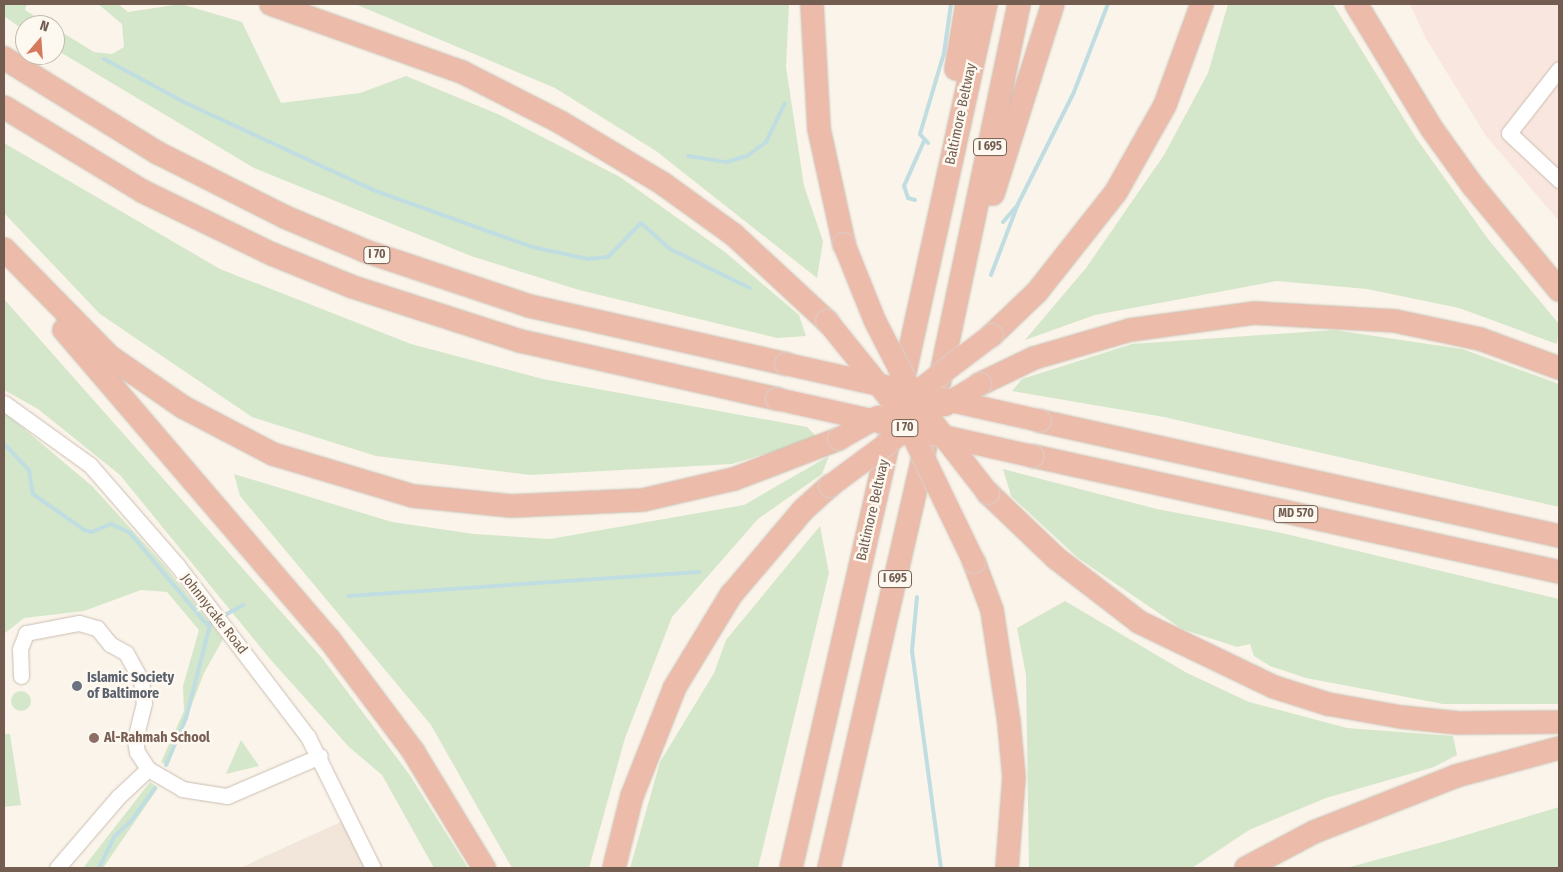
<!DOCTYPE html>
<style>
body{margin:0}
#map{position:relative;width:1563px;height:872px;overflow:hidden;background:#faf4ea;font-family:"Fira Sans Condensed",sans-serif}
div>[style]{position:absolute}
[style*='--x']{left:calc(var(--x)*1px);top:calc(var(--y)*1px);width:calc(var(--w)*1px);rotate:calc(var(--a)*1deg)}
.residential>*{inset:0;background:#f1e6d9}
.commercial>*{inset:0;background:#f9e7df}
.green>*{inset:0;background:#d5e7ca}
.round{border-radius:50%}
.stream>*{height:4px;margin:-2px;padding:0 2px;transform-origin:2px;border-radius:2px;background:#c0dde2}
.roads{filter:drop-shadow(0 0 1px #cbbdb1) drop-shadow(0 0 1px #cbbdb1)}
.minor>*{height:15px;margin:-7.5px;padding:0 7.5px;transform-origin:7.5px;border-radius:7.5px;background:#fff}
.highway>*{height:22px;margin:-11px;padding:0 11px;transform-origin:11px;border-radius:11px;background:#edbba9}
.bridges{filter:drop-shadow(0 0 1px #d8d2ce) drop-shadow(0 0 1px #d8d2ce)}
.highway-bridge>*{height:22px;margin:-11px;padding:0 11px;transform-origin:11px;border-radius:11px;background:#edbba9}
.dots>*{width:14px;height:14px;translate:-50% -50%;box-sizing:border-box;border:2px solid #fdf8f0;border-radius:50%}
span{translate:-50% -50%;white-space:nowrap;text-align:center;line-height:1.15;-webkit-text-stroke:5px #fdf8f0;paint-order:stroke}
.shield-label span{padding:1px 4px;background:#fdf8f0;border:1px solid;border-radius:4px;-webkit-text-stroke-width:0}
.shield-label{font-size:12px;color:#725d50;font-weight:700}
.street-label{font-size:14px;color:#725d50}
.worship-label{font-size:14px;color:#5b616d;font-weight:700}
.left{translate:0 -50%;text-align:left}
.education-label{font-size:14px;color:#785e54;font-weight:700}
.frame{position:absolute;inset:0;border:5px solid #725d50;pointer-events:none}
.north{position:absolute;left:15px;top:15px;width:50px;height:50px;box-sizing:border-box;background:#fdf8f0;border:1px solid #c5bab0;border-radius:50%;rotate:18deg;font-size:14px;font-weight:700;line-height:20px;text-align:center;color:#725d50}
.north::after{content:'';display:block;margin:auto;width:18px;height:22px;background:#d57a5e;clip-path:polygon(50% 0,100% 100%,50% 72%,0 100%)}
</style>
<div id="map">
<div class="residential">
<i style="clip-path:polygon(343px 821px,365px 868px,240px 868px)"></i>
</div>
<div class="commercial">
<i style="clip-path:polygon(1410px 4px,1559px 4px,1559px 221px,1486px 136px,1425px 37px)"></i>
</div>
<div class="green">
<i style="clip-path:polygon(4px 4px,27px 4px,25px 10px,49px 25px,25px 25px,25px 31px,4px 16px)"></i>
<i style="clip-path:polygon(98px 4px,118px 4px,128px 12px,181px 4px,242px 22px,281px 103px,360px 93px,406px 76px,500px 115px,620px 177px,725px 252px,799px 315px,806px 336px,777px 338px,579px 290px,471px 256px,254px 168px,55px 49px,55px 28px,94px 52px,112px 54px,124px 47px,122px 24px)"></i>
<i style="clip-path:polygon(355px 4px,789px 4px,786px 67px,804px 186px,823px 241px,817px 278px,656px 151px,555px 88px)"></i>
<i style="clip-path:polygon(1228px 4px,1333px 4px,1416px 138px,1488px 239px,1559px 324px,1557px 344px,1459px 308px,1367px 289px,1277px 281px,1095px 315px,1025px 340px,1086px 268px,1164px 155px,1208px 73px)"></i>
<i style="clip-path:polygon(4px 143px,220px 269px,411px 344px,543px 379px,807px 427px,818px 438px,732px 464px,530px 475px,376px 456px,252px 417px,100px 314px,4px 213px)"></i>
<i style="clip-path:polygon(4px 299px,322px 658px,409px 774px,468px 868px,434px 868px,382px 775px,349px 747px,270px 659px,120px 475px,38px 409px,4px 390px)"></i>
<i style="clip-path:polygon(1334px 330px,1462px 349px,1559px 384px,1559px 507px,1164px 417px,1012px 391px,1022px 379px,1132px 344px)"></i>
<i style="clip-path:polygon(4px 412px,92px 486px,165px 566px,223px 639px,204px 673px,168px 766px,161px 762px,184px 711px,183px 686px,199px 630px,167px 592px,141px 590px,84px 611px,24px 618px,4px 634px)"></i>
<i style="clip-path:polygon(829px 456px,822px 474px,758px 519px,672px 617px,625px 738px,589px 868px,512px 868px,431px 725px,240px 496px,234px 474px,392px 522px,474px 534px,550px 539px,744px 505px)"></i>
<i style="clip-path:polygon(1003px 469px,1157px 509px,1282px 533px,1559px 599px,1559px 704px,1443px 704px,1306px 678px,1270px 666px,1254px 656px,1250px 644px,1237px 647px,1182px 629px,1078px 558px,1011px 496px)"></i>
<i style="clip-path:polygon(820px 526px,829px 573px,758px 868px,630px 868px,660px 762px,714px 673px,726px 640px)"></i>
<i style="clip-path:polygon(1065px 601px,1187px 673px,1249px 702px,1347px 728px,1453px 736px,1457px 755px,1434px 767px,1326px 798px,1249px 830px,1192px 868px,1029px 868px,1026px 675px,1017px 628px)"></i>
<i class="round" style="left:11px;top:691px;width:20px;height:20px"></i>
<i style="clip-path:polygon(4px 734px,10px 734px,21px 805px,4px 807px)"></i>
<i style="clip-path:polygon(241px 740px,259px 766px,226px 774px)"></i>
<i style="clip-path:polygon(150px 782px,158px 788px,103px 868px,83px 868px)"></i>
<i style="clip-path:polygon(1559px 807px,1559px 868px,1346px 868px,1446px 841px)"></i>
</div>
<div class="stream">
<i style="--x:104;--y:59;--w:95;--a:28.2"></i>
<i style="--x:188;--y:104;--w:204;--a:24.9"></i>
<i style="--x:373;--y:190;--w:169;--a:19.7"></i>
<i style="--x:532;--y:247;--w:57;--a:12.1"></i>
<i style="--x:588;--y:259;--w:20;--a:-6"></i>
<i style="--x:608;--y:257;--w:47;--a:-45.9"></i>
<i style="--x:641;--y:223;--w:39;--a:42"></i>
<i style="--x:670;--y:249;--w:89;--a:26"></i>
<i style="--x:928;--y:143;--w:12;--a:-132"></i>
<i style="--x:920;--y:134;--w:84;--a:-73.5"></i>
<i style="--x:944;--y:53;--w:49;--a:-81.9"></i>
<i style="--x:688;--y:156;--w:39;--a:9"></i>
<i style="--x:727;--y:162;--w:21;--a:-17"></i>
<i style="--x:747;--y:156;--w:24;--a:-36"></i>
<i style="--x:766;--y:142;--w:43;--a:-64"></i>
<i style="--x:915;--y:200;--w:7;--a:-164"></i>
<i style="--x:908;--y:198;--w:13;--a:-108"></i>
<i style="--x:904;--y:186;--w:49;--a:-66"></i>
<i style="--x:1003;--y:222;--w:20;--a:-49"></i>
<i style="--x:991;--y:275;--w:76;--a:-69.2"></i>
<i style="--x:1018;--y:204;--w:125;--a:-63.4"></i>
<i style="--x:1074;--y:92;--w:94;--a:-68.9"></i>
<i style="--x:4;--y:444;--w:36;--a:46"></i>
<i style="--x:29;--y:470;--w:24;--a:81"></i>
<i style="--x:33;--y:494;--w:62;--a:35.2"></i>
<i style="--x:84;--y:530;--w:8;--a:14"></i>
<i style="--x:92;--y:532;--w:21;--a:-23"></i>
<i style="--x:111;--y:524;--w:21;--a:25"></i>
<i style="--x:130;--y:533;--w:114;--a:50"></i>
<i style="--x:203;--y:620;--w:6;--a:45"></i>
<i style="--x:207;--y:624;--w:7;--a:-16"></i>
<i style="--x:348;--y:596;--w:352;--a:-3.9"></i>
<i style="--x:917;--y:597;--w:54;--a:95.3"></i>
<i style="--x:912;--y:651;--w:219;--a:82.4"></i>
<i style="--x:225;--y:615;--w:21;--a:-29"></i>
<i style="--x:166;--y:765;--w:51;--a:-66.9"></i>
<i style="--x:186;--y:718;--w:96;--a:-75.5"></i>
<i style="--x:99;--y:868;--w:34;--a:-64"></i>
<i style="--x:114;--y:837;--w:23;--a:-43"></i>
<i style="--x:131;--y:821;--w:41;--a:-54"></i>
</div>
<div class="roads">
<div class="minor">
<i style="--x:1559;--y:69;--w:81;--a:128"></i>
<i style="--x:1509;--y:133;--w:69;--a:43.2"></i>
<i style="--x:4;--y:403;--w:106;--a:35.8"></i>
<i style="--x:90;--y:465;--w:133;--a:49"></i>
<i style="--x:177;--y:565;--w:216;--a:52.7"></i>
<i style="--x:308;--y:737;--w:146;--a:63.6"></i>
<i style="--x:21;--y:676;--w:27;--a:-92"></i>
<i style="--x:20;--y:649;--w:17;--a:-69"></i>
<i style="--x:26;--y:633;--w:54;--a:-10.7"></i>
<i style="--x:79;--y:623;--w:19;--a:16"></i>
<i style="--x:97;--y:628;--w:21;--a:51"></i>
<i style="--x:110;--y:644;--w:18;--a:29"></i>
<i style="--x:126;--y:653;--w:31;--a:61"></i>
<i style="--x:141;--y:680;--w:23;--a:83"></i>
<i style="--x:144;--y:703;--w:38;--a:104"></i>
<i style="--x:135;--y:740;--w:12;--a:81"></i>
<i style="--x:137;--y:752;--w:20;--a:57"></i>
<i style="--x:148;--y:769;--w:39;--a:30"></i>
<i style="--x:182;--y:789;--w:46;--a:8.8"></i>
<i style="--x:227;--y:796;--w:101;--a:-23.3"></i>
<i style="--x:57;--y:868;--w:94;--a:-49.3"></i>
<i style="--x:118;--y:797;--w:41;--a:-43"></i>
</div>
<div class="highway">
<i style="--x:271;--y:4;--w:203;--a:19.6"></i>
<i style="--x:462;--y:72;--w:110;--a:27"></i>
<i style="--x:560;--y:122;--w:119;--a:30.9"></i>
<i style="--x:662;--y:183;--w:89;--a:35.8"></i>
<i style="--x:734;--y:235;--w:127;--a:42.8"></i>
<i style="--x:812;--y:4;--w:125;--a:86.8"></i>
<i style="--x:819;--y:129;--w:118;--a:77.7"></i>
<i style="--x:1356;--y:4;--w:146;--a:58.7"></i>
<i style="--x:1432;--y:129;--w:70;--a:54.3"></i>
<i style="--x:1473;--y:186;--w:135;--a:50.4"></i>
<i style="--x:4;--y:58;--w:181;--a:31.7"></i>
<i style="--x:158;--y:153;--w:142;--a:26.7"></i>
<i style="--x:285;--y:217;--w:87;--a:23"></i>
<i style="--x:365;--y:251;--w:173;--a:18.5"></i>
<i style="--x:529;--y:306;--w:263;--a:12.7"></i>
<i style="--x:956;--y:69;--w:66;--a:-80.4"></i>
<i style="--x:4;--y:107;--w:162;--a:31.3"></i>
<i style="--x:142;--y:191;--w:144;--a:25.9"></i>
<i style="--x:272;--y:254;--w:87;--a:22.2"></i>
<i style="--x:353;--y:287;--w:176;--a:17.9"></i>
<i style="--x:520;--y:341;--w:263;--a:12.7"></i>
<i style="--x:993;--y:194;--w:199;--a:-72.5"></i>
<i style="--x:4;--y:249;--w:150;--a:45.5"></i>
<i style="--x:109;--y:356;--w:90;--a:34.6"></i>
<i style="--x:183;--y:407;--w:102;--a:27.6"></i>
<i style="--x:273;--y:454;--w:146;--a:16.7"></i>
<i style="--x:413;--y:496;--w:99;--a:5.8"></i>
<i style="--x:511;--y:506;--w:132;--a:-2.6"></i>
<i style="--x:643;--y:500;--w:93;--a:-13"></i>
<i style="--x:734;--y:479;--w:112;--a:-20.9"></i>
<i style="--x:64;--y:330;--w:407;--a:49.4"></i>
<i style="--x:329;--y:639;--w:140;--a:53.1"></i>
<i style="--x:413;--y:751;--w:137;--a:58.7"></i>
<i style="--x:992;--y:335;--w:62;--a:-43.7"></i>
<i style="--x:1037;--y:292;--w:127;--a:-51.7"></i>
<i style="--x:1116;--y:192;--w:100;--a:-60.6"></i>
<i style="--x:1165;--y:105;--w:108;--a:-69.9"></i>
<i style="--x:939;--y:384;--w:388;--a:-78.1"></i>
<i style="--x:980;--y:384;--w:60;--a:-25.7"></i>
<i style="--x:1034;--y:358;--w:100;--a:-16.3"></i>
<i style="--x:1130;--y:330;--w:125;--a:-7.8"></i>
<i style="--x:1254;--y:313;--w:141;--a:3.2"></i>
<i style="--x:1395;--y:321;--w:87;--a:12"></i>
<i style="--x:1480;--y:339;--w:84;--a:20.2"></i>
<i style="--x:901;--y:390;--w:395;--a:-77.6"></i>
<i style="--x:1040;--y:421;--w:532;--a:12.49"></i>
<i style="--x:1033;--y:456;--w:539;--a:12.44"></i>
<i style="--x:988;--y:493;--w:94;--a:43.7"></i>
<i style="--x:1056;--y:558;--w:105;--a:37.6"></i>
<i style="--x:1139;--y:622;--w:150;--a:25.7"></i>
<i style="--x:1274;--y:687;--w:57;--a:17.5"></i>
<i style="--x:1328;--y:704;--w:74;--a:10.1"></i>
<i style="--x:1401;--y:717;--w:58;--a:5.9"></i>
<i style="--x:1459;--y:723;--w:100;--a:-0.6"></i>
<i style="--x:974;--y:562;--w:51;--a:69.4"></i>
<i style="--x:992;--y:610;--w:114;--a:81.4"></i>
<i style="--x:1009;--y:723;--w:54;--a:84.7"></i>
<i style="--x:1014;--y:777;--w:91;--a:94.4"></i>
<i style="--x:614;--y:868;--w:74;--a:-76"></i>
<i style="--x:632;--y:796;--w:117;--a:-68.5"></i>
<i style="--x:675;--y:687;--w:108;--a:-58.7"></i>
<i style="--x:731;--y:595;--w:111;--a:-49.7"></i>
<i style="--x:803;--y:510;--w:36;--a:-42"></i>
<i style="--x:791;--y:868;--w:448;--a:-77.1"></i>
<i style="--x:829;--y:868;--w:434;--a:-77.1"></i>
<i style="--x:1246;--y:868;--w:77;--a:-27.9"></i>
<i style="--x:1314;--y:832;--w:153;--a:-21.5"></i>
<i style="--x:1456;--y:776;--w:107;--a:-15.2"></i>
</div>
</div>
<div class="bridges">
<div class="highway-bridge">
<i style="--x:844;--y:244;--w:83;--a:68.1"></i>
<i style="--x:875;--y:321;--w:90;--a:62.9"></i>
<i style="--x:916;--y:401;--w:117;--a:52"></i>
<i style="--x:827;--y:321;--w:121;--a:51"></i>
<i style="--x:903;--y:415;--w:163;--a:64.2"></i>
<i style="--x:786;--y:364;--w:260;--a:12.6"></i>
<i style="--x:909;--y:398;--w:104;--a:-37.2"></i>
<i style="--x:777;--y:399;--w:262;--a:12.6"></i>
<i style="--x:945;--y:405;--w:41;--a:-31"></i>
<i style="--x:839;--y:439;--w:45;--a:-29.4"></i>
<i style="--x:830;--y:486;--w:106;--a:-36.5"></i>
</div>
</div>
<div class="dots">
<i style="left:77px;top:686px;background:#6b7280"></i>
<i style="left:94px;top:738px;background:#8d6e63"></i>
</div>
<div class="shield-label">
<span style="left:990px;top:147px">I 695</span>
<span style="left:377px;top:255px">I 70</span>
<span style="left:905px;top:428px">I 70</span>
<span style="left:1296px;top:514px">MD 570</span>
<span style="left:895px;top:579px">I 695</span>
</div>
<div class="street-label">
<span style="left:961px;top:114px;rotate:-78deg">Baltimore Beltway</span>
<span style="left:873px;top:510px;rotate:-77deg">Baltimore Beltway</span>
<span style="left:214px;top:614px;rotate:52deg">Johnnycake Road</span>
</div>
<div class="worship-label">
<span class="left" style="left:87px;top:686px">Islamic Society<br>of Baltimore</span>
</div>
<div class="education-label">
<span class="left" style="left:104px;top:738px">Al-Rahmah School</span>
</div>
<div class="frame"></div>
<div class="north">N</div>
</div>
